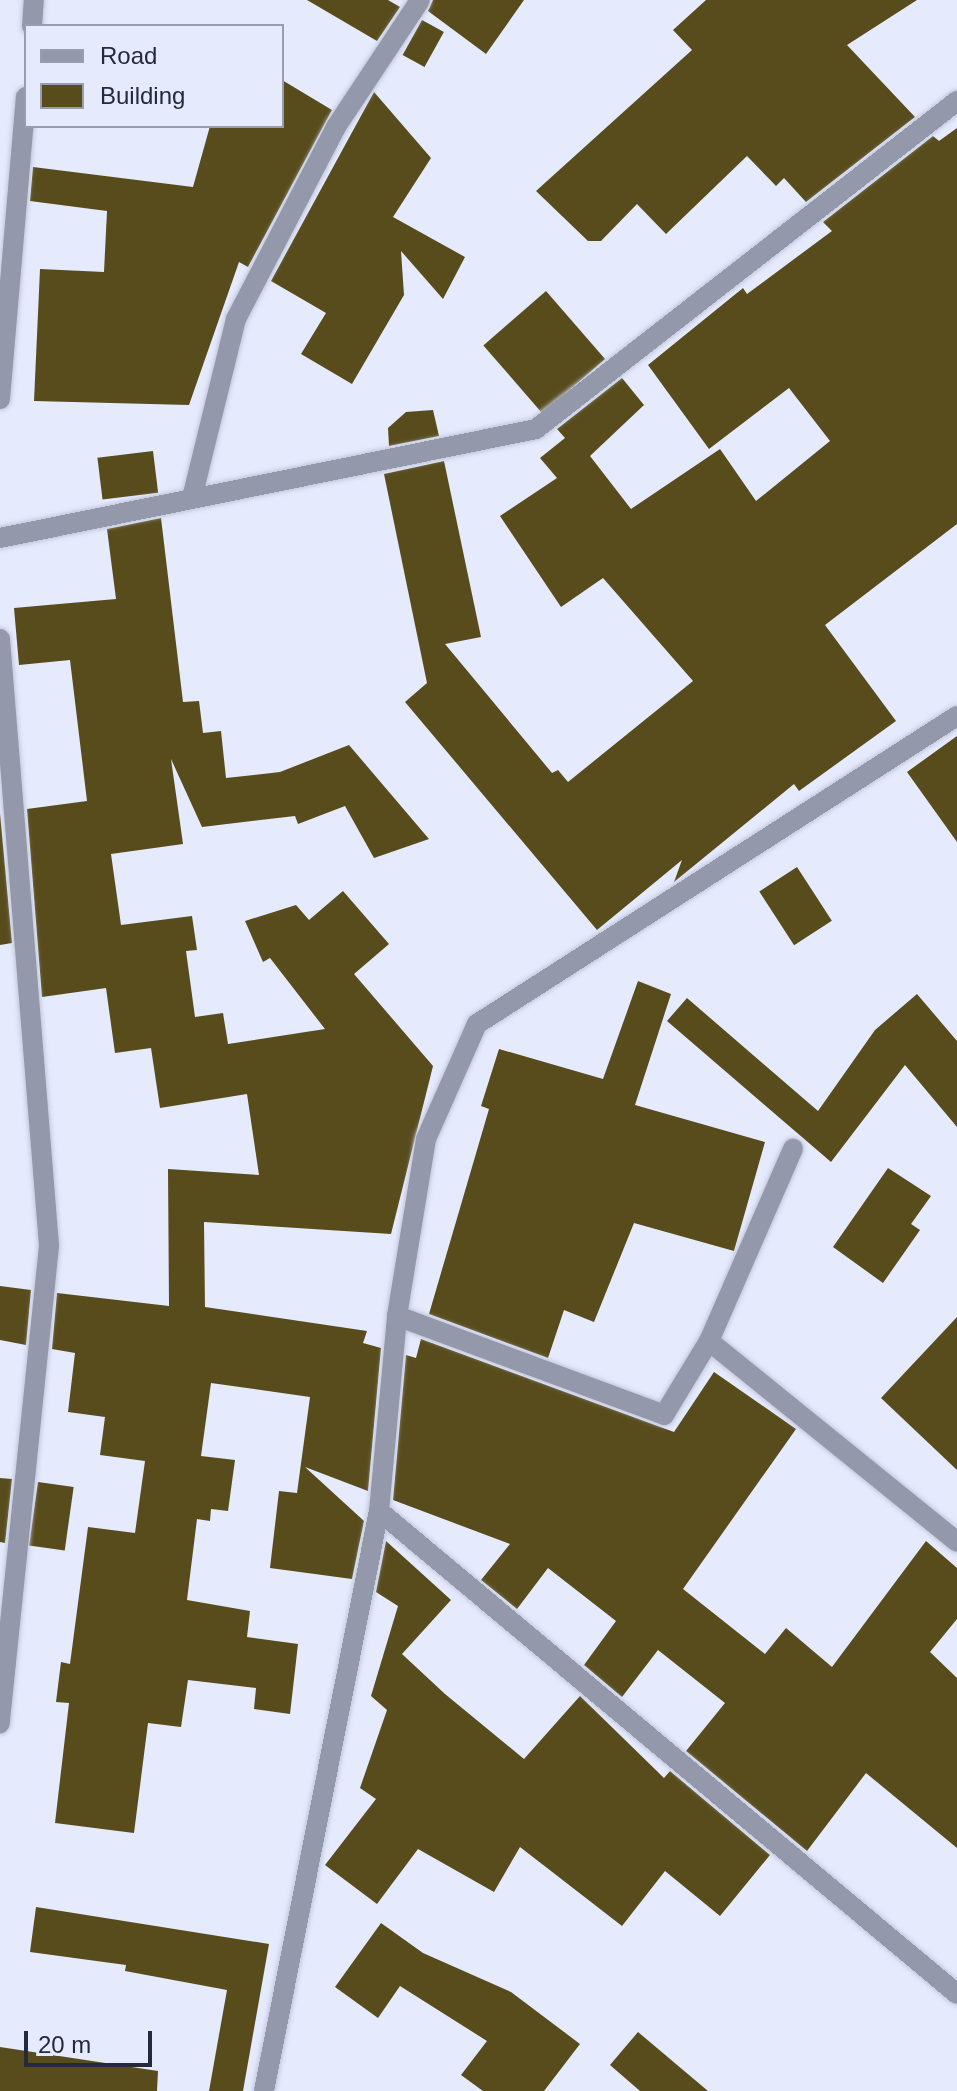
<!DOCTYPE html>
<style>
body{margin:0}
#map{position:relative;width:957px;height:2091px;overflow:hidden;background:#e5eafd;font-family:Helvetica,sans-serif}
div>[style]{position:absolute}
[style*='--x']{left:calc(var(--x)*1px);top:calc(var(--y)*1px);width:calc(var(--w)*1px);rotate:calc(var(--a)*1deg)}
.building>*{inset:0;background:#584c1c;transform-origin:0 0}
.roads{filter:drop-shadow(0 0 2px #c2c7da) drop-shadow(0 0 2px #c2c7da)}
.street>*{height:20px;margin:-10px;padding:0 10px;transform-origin:10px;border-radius:10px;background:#9398ab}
span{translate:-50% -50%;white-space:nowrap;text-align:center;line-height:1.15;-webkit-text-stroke:8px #e5eafd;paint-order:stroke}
.legend{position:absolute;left:24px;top:24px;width:260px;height:104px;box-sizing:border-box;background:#e5eafd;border:2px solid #989daf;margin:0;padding:10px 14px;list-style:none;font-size:24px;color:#25293a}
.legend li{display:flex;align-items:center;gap:16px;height:40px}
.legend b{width:40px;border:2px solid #989daf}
.scale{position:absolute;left:24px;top:2031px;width:128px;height:36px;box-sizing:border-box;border:4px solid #25293a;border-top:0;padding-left:10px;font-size:24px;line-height:28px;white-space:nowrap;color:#25293a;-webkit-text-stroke:6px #e5eafd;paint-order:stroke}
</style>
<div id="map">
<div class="building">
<i style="clip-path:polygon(307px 0,388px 0,400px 7px,377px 41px)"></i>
<i style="clip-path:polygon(433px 0,524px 0,486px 54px,428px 11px)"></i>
<i style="clip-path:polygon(706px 0,917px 0,847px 45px,915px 117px,806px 202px,784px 178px,776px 186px,747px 156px,666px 234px,637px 204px,601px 241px,588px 241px,536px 191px,692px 50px,673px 30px)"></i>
<i style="left:422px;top:20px;width:25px;height:40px;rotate:29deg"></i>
<i style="clip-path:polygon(282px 80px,332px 110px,248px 267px,239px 262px,189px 405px,34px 401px,40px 269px,104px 272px,107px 211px,30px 201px,33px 167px,193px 187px,210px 126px,282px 126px)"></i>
<i style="clip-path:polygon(374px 92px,431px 158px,393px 217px,465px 257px,443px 299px,401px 251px,404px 295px,352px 384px,301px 354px,326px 313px,271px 281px)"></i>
<i style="clip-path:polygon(957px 128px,957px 524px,825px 625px,896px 721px,799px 791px,794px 784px,674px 882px,682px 860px,597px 930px,405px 702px,427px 683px,384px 474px,444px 461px,481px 637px,445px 644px,552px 773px,558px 770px,568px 782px,693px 681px,603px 578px,561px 607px,500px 516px,557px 478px,540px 458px,565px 438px,557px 429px,622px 378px,644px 405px,590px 456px,631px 509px,720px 449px,756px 501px,830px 441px,789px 388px,709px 449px,648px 365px,743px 288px,747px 294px,832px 231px,823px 222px,933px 136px,939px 141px)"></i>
<i style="left:546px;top:291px;width:90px;height:83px;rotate:49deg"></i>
<i style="clip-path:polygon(433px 410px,439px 436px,389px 446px,388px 428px,406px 412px)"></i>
<i style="left:153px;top:451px;width:42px;height:56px;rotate:83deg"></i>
<i style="clip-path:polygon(161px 518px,183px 702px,199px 701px,203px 733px,221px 731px,226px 778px,280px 772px,349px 745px,429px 839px,374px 858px,345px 806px,298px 824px,295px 816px,202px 827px,171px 759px,183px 844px,111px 854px,121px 925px,192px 916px,197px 950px,186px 951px,195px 1017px,223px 1013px,228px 1044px,325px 1029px,270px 958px,263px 962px,245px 921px,296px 905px,309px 920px,343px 891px,389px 944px,354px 974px,433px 1066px,391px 1234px,204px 1222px,205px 1307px,367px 1331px,363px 1343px,381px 1348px,368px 1491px,305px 1467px,364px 1521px,352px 1579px,270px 1568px,279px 1491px,297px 1493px,310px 1397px,211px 1383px,201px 1456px,235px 1460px,228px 1511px,211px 1509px,210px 1521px,197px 1519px,187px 1600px,250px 1611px,247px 1637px,298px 1644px,290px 1714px,254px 1709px,256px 1688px,188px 1680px,181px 1727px,148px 1723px,134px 1833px,55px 1823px,69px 1703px,56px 1702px,61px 1662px,70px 1664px,88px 1527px,135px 1533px,145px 1461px,100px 1455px,105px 1417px,68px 1412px,75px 1353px,52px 1349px,57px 1293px,169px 1306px,168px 1169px,259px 1175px,247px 1094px,160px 1108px,151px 1048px,115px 1053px,106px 988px,42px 997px,27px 809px,87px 801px,70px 660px,19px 665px,14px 608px,116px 599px,107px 529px)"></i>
<i style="clip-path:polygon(957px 736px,957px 842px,907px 772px)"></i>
<i style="clip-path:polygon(0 813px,12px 943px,0 945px)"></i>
<i style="left:797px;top:867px;width:64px;height:45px;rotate:57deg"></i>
<i style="clip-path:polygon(638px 981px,671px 994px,635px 1105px,765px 1142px,734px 1251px,634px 1223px,594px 1322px,564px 1310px,548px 1358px,429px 1314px,489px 1109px,481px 1106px,499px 1049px,603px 1079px)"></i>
<i style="clip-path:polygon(917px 994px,957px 1041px,957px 1127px,905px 1065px,831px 1162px,667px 1021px,687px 998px,818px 1111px,875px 1030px)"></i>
<i style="clip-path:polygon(888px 1168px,931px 1196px,911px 1224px,920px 1230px,883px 1283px,833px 1247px)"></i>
<i style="clip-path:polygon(0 1286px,31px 1290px,26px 1345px,0 1340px)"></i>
<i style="clip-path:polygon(957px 1317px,957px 1470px,881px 1398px)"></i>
<i style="clip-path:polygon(421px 1339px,674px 1432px,714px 1372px,796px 1429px,683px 1589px,765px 1654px,786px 1628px,832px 1667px,926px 1541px,957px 1568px,957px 1619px,930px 1652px,957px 1678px,957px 1848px,866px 1773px,807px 1851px,686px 1751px,725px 1703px,658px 1650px,622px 1697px,584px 1665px,616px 1621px,548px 1568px,517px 1609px,481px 1580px,510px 1544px,393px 1500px,406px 1355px,416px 1358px)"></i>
<i style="clip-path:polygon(0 1478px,12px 1479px,5px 1543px,0 1542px)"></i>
<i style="left:38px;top:1482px;width:36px;height:64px;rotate:8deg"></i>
<i style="clip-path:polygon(386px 1541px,451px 1600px,402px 1654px,445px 1694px,524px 1759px,580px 1696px,664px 1778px,670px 1771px,770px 1855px,720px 1916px,665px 1871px,622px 1926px,520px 1847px,494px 1892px,418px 1849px,377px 1904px,325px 1865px,376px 1799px,360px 1788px,387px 1710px,371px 1696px,398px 1606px,376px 1592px)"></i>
<i style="clip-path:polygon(36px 1907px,269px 1944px,243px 2091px,209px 2091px,227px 1990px,125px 1971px,126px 1965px,30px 1952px)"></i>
<i style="clip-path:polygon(381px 1923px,423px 1953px,511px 1992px,580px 2044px,544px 2091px,483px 2091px,461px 2075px,487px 2041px,400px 1986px,378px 2018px,335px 1987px)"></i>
<i style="clip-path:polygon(638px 2032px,708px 2091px,640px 2091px,610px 2065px)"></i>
<i style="clip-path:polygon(0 2047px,158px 2071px,157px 2091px,0 2091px)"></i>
</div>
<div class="roads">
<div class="street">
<i style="--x:32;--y:26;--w:26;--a:-86"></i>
<i style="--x:0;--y:399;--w:303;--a:-85.1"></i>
<i style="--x:192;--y:498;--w:184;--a:-76.2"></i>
<i style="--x:236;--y:319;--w:216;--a:-62.5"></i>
<i style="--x:336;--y:127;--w:152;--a:-56.5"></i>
<i style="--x:0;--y:538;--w:547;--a:-11.49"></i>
<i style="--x:536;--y:429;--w:534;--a:-37.92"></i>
<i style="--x:0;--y:639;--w:609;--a:85.38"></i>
<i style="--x:49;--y:1246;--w:480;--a:95.9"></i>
<i style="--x:397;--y:1316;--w:285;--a:20.3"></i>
<i style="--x:664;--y:1415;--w:87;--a:-58.7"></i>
<i style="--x:709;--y:1341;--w:210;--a:-66.4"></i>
<i style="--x:709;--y:1341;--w:319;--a:39"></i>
<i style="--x:379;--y:1511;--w:753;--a:39.88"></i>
<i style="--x:264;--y:2091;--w:591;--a:-78.79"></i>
<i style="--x:379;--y:1511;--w:196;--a:-84.7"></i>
<i style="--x:397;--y:1316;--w:179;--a:-80.7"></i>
<i style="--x:426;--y:1139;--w:126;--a:-66.1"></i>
<i style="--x:477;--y:1024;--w:570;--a:-32.69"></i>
</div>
</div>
<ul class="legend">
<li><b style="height:10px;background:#9398ab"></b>Road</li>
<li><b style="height:22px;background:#584c1c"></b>Building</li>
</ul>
<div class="scale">20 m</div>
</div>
